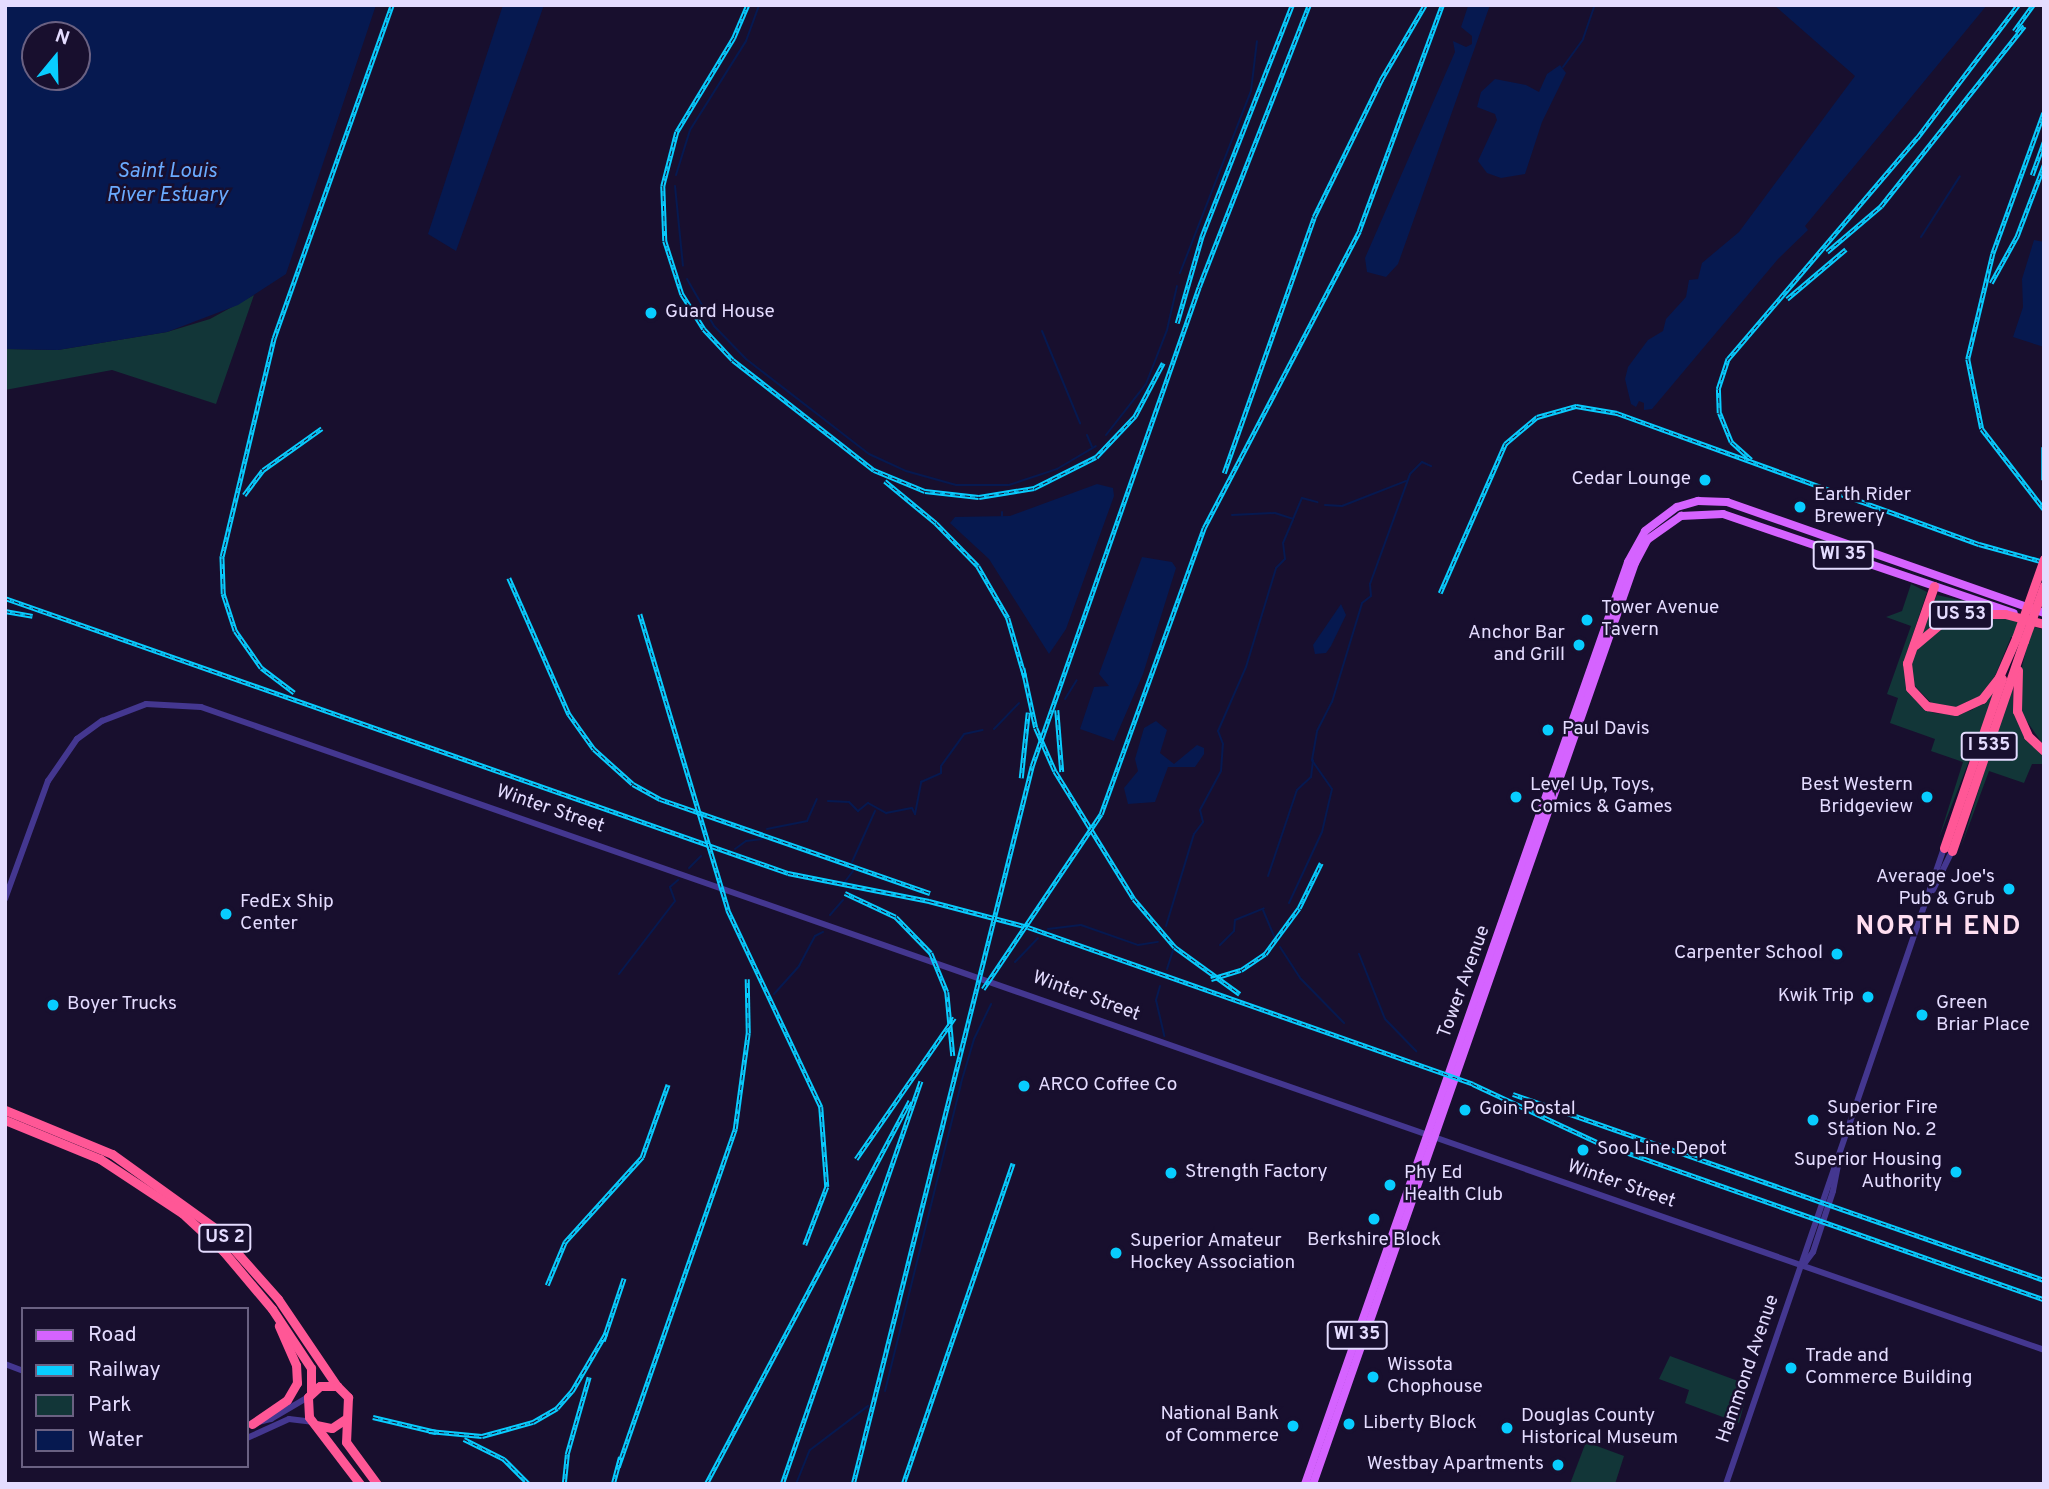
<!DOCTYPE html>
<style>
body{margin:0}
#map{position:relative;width:2049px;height:1489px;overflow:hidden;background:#180f2e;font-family:Overpass,sans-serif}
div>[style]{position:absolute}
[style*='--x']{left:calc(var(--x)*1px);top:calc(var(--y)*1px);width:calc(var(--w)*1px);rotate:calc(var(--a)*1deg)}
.green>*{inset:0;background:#123638}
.water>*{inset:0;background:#061950}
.stream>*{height:2px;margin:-1px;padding:0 1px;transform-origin:1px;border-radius:1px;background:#061950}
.minor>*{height:6px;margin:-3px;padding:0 3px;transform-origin:3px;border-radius:3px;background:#443790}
.major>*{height:8px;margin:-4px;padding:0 4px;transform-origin:4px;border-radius:4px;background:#d563ff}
.highway>*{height:9px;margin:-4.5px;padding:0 4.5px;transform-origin:4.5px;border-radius:4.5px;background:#ff5796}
.rail>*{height:4.5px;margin-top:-2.25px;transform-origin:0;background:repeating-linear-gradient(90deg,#180f2e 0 5px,#08cdff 0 10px);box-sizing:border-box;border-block:2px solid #08cdff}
.highway-bridge>*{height:9px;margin:-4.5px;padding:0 4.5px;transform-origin:4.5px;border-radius:4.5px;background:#ff5796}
.dots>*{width:19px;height:19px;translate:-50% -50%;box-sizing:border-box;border:4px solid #180f2e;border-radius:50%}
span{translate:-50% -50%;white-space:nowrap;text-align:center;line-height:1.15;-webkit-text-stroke:5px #180f2e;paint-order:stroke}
.shield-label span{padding:2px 5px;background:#180f2e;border:2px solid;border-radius:5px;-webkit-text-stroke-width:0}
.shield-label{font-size:18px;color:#e4dcff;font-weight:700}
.poi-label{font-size:19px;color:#e4dcff}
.left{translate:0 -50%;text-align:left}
.right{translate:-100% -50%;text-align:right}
.street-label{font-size:19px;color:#e4dcff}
.water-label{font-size:21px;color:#6aabff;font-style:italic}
.district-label{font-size:26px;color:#ffdef0;font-weight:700;letter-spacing:2px}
.frame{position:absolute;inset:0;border:7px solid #e4dcff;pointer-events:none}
.legend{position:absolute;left:21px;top:1307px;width:228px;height:161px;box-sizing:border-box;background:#180f2e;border:2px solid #6a6182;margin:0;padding:9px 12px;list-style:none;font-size:21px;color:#e4dcff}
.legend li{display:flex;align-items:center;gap:14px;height:35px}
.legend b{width:35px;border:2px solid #6a6182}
.north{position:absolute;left:21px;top:21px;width:70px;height:70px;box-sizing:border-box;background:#180f2e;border:2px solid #6a6182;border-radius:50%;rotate:19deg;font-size:19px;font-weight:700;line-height:28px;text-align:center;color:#e4dcff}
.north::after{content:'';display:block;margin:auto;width:24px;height:32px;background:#08cdff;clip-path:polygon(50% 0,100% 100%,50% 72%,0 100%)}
</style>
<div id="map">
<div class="green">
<i style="clip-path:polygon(254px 295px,216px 404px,112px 370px,5px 390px,5px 349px,58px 350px,167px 332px,210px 319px)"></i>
<i style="clip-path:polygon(1911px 584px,1927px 592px,1906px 655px,1907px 688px,1916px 701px,1934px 713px,1956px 715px,1972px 710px,1997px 689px,1939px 838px,1963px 762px,1931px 751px,1935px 739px,1890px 723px,1898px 698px,1887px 694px,1911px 626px,1886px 617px,1902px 611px)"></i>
<i style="clip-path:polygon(1937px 595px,1964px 601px,1993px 610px,1977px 610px,1917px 639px)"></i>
<i style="clip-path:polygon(1961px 618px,2009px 618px,2044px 630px,2044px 746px,2019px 710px,2021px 671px,2028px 642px,2011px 637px,1995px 676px,1980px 696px,1954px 708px,1934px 706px,1912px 683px,1910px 669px,1915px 650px,1937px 629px)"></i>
<i style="clip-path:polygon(2013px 679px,2013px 707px,2044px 755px,2044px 764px,2032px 764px,2024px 783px,1989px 771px,1961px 847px)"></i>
<i style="clip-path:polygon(1670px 1356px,1749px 1385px,1739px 1423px,1685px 1403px,1689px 1390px,1659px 1379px)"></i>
<i style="clip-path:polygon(1586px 1442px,1624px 1456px,1615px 1484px,1570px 1484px)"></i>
</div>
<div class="water">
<i style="clip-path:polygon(evenodd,5px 5px,376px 5px,286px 274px,238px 305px,167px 332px,58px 350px,5px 349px,5px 5px,35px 35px,77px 35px,77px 77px,35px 77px,35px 35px)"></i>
<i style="clip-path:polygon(503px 5px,544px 5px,456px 251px,428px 234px)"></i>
<i style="clip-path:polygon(1490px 5px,1398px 264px,1386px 277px,1367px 272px,1365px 258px,1455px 52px,1453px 41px,1466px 47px,1472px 44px,1472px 36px,1461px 27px,1468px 6px)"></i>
<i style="clip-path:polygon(1774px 5px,1987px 5px,1805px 226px,1808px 230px,1778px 259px,1652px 409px,1644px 410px,1644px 403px,1639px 401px,1636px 407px,1631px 404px,1625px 379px,1628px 367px,1648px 340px,1663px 331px,1666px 319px,1686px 297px,1689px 280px,1698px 279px,1702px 263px,1739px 232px,1855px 76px)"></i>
<i style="clip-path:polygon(1560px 65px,1566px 73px,1542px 122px,1525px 174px,1501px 178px,1487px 173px,1478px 161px,1497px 120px,1495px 114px,1477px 107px,1481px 92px,1495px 79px,1526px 85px,1539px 92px,1547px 74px)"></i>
<i style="clip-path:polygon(2034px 240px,2044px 242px,2044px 347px,2013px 337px,2023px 307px,2022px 279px)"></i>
<i style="clip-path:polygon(1097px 484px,1113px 488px,1114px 496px,1066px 629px,1049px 654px,989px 559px,950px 523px,955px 517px,1010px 516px)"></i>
<i style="clip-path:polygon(1142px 557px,1172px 562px,1176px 568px,1143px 674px,1114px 741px,1080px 729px,1094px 687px,1109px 686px,1099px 674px)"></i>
<i style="clip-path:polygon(1341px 604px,1346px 615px,1331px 646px,1326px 653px,1315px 654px,1313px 645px)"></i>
<i style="clip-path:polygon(1156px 721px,1167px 730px,1160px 753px,1174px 764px,1197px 745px,1204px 748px,1204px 754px,1195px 767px,1168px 767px,1155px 802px,1128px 804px,1124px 788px,1138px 771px,1135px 759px,1144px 728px)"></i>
</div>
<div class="stream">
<i style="--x:1563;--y:67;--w:34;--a:-54"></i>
<i style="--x:1583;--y:39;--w:36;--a:-71"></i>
<i style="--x:676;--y:175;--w:47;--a:-72.7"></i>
<i style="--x:690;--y:130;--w:105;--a:-57.8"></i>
<i style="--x:746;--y:41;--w:38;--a:-70"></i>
<i style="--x:675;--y:186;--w:80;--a:84.3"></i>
<i style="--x:1921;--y:237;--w:72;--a:-57.4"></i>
<i style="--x:1180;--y:273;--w:195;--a:-68.7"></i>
<i style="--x:1251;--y:91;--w:50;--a:-83.2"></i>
<i style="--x:687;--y:279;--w:54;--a:60.1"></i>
<i style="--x:714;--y:326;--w:46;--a:45.9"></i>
<i style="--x:746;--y:359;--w:155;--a:37.7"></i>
<i style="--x:869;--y:454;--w:41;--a:24.7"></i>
<i style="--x:906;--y:471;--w:52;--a:15.6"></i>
<i style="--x:956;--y:485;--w:53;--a:0"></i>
<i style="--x:1009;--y:485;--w:51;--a:-18.4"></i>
<i style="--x:1057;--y:469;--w:45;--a:-30.5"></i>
<i style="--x:1042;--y:331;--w:100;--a:67.6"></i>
<i style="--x:1087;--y:435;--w:13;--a:67"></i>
<i style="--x:1106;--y:435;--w:65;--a:-51.9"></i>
<i style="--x:1146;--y:384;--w:58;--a:-68.7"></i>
<i style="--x:1167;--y:330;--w:45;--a:-77.2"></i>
<i style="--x:1325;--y:505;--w:17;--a:3"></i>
<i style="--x:1342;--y:506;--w:69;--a:-21.3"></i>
<i style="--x:1002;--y:512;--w:4;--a:90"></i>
<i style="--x:1232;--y:515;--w:43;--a:-2.7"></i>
<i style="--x:1275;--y:513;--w:19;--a:18"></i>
<i style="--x:1293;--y:519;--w:23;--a:-67"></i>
<i style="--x:1302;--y:498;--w:16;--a:15"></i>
<i style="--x:1065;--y:699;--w:22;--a:-58"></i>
<i style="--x:994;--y:729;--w:36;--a:-46"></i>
<i style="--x:828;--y:801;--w:21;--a:3"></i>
<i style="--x:849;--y:802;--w:13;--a:45"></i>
<i style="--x:858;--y:811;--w:13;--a:-39"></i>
<i style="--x:868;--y:803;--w:21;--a:29"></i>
<i style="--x:886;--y:813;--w:26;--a:-11"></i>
<i style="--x:912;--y:808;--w:7;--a:63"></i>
<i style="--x:915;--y:814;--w:33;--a:-79"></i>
<i style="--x:921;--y:782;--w:22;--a:-24"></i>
<i style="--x:941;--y:773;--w:7;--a:-90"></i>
<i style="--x:941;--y:766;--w:39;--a:-54"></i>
<i style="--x:964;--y:734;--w:19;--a:-12"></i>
<i style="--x:767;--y:829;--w:41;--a:-11.3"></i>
<i style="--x:807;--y:821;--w:24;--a:-66"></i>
<i style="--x:735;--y:849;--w:14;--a:-36"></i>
<i style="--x:746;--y:841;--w:16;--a:-7"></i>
<i style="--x:852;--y:862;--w:56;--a:-65.7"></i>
<i style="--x:689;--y:868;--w:17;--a:-45"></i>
<i style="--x:1268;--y:876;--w:91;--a:-71.4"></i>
<i style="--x:1297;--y:790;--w:19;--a:-43"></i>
<i style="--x:1311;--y:777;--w:17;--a:-83"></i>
<i style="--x:844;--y:883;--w:15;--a:-53"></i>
<i style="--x:1289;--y:903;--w:78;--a:-65.1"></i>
<i style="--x:1322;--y:832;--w:44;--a:-76.9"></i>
<i style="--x:1332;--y:789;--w:35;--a:-125"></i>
<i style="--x:1312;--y:760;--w:29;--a:-80"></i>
<i style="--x:1317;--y:731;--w:33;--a:-63"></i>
<i style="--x:1332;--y:702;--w:103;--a:-73.1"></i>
<i style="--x:1362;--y:603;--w:11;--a:-38"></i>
<i style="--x:1371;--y:596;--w:12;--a:-95"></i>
<i style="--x:1370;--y:584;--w:117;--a:-70"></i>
<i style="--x:1410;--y:474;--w:17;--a:-45"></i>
<i style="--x:1422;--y:462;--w:10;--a:24"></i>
<i style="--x:1263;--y:910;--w:30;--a:67"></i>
<i style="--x:830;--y:915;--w:20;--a:-49"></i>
<i style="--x:1166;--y:926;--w:96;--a:-73.1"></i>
<i style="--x:1194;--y:834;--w:15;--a:-53"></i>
<i style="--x:1203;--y:822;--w:12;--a:-104"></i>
<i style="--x:1200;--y:810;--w:44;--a:-61.7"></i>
<i style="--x:1221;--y:771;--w:27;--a:-86"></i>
<i style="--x:1223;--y:744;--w:14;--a:-111"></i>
<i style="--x:1218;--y:731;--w:70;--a:-66.4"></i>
<i style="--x:1246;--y:667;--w:103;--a:-73.1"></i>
<i style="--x:1276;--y:568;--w:13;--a:-45"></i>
<i style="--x:1285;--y:559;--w:16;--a:-97"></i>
<i style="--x:1283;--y:543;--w:26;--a:-67"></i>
<i style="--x:1048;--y:929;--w:33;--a:-7"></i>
<i style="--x:1081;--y:925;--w:60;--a:19.3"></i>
<i style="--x:1138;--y:945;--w:20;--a:-9"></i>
<i style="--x:1220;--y:945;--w:20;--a:-45"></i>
<i style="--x:1234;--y:931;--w:11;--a:-85"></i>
<i style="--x:1235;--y:920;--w:31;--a:-22"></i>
<i style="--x:1280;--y:947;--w:37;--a:57"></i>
<i style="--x:1300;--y:978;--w:63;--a:45.6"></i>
<i style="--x:1359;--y:954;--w:70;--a:68.2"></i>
<i style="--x:1385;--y:1019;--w:45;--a:45.9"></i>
<i style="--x:1015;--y:962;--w:33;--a:-46"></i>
<i style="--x:1167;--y:969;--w:19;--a:-72"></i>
<i style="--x:619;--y:974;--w:92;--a:-52.5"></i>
<i style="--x:675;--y:901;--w:15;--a:-110"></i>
<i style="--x:670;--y:887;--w:11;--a:-41"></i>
<i style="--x:1160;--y:986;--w:15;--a:106"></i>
<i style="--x:1156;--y:1000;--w:37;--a:77"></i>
<i style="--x:774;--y:994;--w:38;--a:-48"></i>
<i style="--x:799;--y:966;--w:34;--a:-62"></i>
<i style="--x:815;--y:936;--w:9;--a:-27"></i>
<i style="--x:885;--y:1391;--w:317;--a:-76.1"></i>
<i style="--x:961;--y:1083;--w:46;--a:-73.5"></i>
<i style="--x:974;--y:1039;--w:39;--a:-64"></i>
<i style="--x:796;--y:1484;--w:37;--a:-68"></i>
<i style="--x:810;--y:1450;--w:73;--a:-37.2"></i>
</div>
<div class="minor">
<i style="--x:1933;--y:890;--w:43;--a:-64"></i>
<i style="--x:5;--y:899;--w:126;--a:-70"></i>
<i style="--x:48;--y:781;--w:51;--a:-55.4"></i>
<i style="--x:77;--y:739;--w:31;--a:-36"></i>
<i style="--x:102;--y:721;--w:47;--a:-21.1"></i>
<i style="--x:146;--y:704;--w:55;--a:3.1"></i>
<i style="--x:201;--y:707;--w:1952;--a:19.23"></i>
<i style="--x:1804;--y:1264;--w:15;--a:-53"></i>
<i style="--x:1813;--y:1252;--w:64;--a:-71.8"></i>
<i style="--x:1833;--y:1191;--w:33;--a:-79"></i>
<i style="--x:5;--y:1364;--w:19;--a:21"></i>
<i style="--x:247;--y:1425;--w:25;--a:-14"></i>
<i style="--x:271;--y:1419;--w:43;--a:-30.7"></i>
<i style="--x:247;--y:1438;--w:46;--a:-24.3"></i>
<i style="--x:289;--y:1419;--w:23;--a:7"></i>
<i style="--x:1726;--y:1484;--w:672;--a:-71.08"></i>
</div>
<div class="major">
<i style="--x:1305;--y:1484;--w:977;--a:-70.69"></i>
<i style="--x:1628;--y:562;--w:35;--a:-61"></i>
<i style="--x:1645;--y:531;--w:40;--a:-37"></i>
<i style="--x:1677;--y:507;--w:22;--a:-16"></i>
<i style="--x:1698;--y:501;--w:29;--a:2"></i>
<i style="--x:1727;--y:502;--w:336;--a:19.3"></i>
<i style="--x:1313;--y:1484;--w:976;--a:-70.73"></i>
<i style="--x:1635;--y:563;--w:26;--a:-62"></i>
<i style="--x:1647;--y:540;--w:42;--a:-35.2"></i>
<i style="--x:1681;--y:516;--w:42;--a:-2.7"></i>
<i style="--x:1723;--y:514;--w:307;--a:18.8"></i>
</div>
<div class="highway">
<i style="--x:1934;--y:586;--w:82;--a:109.3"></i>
<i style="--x:1907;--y:663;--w:25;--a:83"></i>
<i style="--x:1910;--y:688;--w:25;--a:47"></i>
<i style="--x:1927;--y:706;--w:29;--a:10"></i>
<i style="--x:1956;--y:711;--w:29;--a:-25"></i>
<i style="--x:1982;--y:699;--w:28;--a:-52"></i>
<i style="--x:1999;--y:677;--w:43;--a:-66.4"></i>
<i style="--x:1915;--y:645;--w:34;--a:-40"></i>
<i style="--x:1941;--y:623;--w:26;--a:-21"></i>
<i style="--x:1965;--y:614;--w:40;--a:0"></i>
<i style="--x:2005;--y:614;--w:40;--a:14.4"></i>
<i style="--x:2018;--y:670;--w:41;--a:91.4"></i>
<i style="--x:2017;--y:711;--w:27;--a:66"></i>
<i style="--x:2028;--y:736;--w:22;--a:43"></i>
<i style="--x:1944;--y:848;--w:179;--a:-71.1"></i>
<i style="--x:1952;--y:851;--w:222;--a:-71.1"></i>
<i style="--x:5;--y:1110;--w:116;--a:22.4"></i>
<i style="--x:112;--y:1154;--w:127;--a:35.7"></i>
<i style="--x:215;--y:1228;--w:95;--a:48.4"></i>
<i style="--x:278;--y:1299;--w:105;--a:55.9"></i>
<i style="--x:5;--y:1120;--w:103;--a:22.3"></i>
<i style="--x:100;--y:1159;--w:98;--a:33.4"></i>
<i style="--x:182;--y:1213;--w:57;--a:42.9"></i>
<i style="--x:224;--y:1252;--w:75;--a:49.9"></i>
<i style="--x:272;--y:1309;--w:71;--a:56.5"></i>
<i style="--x:311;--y:1368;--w:25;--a:90"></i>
<i style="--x:252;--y:1424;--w:42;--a:-34.4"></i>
<i style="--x:287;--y:1400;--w:20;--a:-60"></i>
<i style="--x:297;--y:1383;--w:18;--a:-93"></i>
<i style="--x:296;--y:1365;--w:43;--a:-113.6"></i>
<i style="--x:316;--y:1425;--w:16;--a:11"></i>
<i style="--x:332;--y:1428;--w:18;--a:-34"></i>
<i style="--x:360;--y:1484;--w:84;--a:-127.3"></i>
<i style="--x:309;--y:1417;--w:20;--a:-93"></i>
<i style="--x:308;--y:1397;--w:16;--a:-43"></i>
<i style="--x:320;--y:1386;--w:17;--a:0"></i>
<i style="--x:337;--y:1386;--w:16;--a:45"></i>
<i style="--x:348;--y:1397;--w:45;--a:92.5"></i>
<i style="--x:346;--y:1442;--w:52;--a:53.6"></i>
</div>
<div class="rail">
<i style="--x:748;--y:5;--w:36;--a:113"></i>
<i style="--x:734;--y:38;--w:110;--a:121.2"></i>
<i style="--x:677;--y:132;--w:56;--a:104.5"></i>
<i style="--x:663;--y:186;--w:55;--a:87.9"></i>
<i style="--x:665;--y:241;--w:56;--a:72.2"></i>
<i style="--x:682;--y:294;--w:41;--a:57.8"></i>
<i style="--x:704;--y:329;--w:42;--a:46.9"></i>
<i style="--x:733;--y:360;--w:179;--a:38"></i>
<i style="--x:874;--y:470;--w:55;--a:22.4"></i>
<i style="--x:925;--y:491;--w:54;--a:6.3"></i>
<i style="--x:979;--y:497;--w:56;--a:-9.3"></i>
<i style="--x:1034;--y:488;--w:69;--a:-26.6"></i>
<i style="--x:1096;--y:457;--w:57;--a:-46.4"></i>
<i style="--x:1135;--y:416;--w:60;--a:-62.2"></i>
<i style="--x:2014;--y:31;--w:32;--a:-54"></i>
<i style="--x:2044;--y:113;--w:150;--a:109.9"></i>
<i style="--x:1993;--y:254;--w:108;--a:103.4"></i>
<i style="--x:1968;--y:359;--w:71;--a:78.7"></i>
<i style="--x:1982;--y:429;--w:101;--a:52.2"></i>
<i style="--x:2032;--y:175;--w:35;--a:-70"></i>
<i style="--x:1827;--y:252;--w:71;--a:-40.4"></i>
<i style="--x:1881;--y:206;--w:230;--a:-51.5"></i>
<i style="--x:1991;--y:283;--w:54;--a:-61"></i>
<i style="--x:2017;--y:236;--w:76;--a:-69.2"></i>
<i style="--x:1787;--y:299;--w:77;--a:-40.3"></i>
<i style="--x:1177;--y:323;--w:91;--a:-74"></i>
<i style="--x:1202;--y:236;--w:248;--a:-68.7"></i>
<i style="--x:2044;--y:447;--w:33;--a:90"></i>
<i style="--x:1751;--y:460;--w:27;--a:-138"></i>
<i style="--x:1731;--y:442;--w:31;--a:-112"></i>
<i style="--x:1719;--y:413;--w:24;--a:-92"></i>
<i style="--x:1718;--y:389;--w:32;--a:-72"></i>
<i style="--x:1728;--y:359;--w:291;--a:-49.5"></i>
<i style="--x:1917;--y:138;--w:167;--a:-52.8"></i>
<i style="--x:1224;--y:473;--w:271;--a:-70.6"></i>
<i style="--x:1314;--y:217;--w:153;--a:-63.9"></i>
<i style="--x:1381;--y:80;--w:87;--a:-59.6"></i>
<i style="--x:885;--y:481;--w:66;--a:39.5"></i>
<i style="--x:936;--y:523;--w:60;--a:45.7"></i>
<i style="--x:978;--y:566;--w:60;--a:60"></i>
<i style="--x:1008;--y:618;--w:61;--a:73.9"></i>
<i style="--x:244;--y:495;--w:31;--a:-53"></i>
<i style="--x:263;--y:470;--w:72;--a:-35.4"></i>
<i style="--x:509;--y:578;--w:149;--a:66.2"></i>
<i style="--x:569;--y:714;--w:43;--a:54.5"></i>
<i style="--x:594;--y:749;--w:52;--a:41.9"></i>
<i style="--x:633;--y:784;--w:31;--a:29"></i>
<i style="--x:660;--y:799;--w:286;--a:19.2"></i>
<i style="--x:1440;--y:593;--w:163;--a:-66.4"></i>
<i style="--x:1505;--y:444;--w:42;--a:-40.2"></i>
<i style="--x:1537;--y:417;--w:41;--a:-15.8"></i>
<i style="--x:1576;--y:406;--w:42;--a:9.7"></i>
<i style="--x:1617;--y:413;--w:385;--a:19.9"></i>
<i style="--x:1979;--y:544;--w:67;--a:15.5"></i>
<i style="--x:5;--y:598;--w:830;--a:19.35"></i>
<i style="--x:788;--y:873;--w:144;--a:11.2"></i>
<i style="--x:929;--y:901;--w:102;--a:14.7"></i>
<i style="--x:1028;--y:927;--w:472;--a:19.4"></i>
<i style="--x:1473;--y:1084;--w:137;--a:25.1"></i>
<i style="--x:1597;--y:1142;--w:474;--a:19.4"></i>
<i style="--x:5;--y:611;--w:28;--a:10"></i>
<i style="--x:640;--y:614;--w:309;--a:73.4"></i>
<i style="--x:728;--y:910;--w:218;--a:64.7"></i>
<i style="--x:821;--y:1107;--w:80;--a:85.7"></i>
<i style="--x:827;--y:1187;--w:62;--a:110.8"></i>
<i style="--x:1023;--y:668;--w:61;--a:77.8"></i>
<i style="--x:1036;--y:728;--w:47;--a:66.2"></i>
<i style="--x:1055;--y:771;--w:150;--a:58.3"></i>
<i style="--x:1134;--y:899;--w:63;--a:49.5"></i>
<i style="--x:1175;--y:947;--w:80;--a:35.9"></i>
<i style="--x:294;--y:693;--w:41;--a:-142.9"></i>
<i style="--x:261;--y:668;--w:45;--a:-125.1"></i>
<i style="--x:235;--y:631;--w:39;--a:-108"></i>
<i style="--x:223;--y:594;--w:38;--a:-92"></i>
<i style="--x:222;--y:556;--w:224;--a:-76.6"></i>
<i style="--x:274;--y:338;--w:353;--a:-70.5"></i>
<i style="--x:1057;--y:710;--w:62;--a:85.4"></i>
<i style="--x:1021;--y:778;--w:66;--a:-83.9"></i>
<i style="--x:845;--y:893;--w:56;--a:25.2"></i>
<i style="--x:896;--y:917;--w:50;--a:45.8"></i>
<i style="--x:931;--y:953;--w:42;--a:67.7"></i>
<i style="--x:947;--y:992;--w:64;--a:84.6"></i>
<i style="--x:1211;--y:979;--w:31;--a:-17"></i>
<i style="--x:1241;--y:970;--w:29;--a:-34"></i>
<i style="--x:1265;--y:954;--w:57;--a:-53.5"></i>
<i style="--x:1299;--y:908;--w:50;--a:-63.9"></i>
<i style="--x:983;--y:989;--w:211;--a:-56"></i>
<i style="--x:1101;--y:814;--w:304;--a:-70.2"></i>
<i style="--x:1204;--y:528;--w:335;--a:-62.4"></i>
<i style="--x:1359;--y:231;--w:241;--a:-69.8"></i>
<i style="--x:1513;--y:1094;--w:563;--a:19.3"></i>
<i style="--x:856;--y:1159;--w:172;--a:-55.2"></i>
<i style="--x:547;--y:1285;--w:47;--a:-67.3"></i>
<i style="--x:565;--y:1242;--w:115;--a:-47.8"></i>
<i style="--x:642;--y:1157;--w:77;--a:-70.4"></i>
<i style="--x:603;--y:1341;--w:66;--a:-71.6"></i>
<i style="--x:373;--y:1417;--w:65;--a:13.4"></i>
<i style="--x:429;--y:1431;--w:53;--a:5.4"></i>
<i style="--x:482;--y:1436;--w:53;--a:-15.4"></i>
<i style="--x:533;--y:1422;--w:28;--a:-30"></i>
<i style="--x:557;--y:1408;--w:23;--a:-49"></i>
<i style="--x:572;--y:1391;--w:67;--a:-59.6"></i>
<i style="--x:464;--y:1439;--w:45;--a:26.6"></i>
<i style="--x:504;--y:1459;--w:35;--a:45"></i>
<i style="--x:618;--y:1467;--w:358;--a:-70.9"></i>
<i style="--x:735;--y:1129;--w:97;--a:-82.3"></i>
<i style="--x:748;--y:1033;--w:54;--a:-91.1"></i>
<i style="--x:564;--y:1484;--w:30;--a:-84"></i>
<i style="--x:567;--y:1454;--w:80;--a:-74.1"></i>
<i style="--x:613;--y:1484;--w:28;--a:-75"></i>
<i style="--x:706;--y:1484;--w:434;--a:-62"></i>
<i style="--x:782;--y:1484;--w:426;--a:-71"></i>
<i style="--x:853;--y:1484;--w:740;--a:-76"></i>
<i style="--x:1032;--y:766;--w:507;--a:-70.78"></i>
<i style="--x:1199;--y:287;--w:303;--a:-68.7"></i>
<i style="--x:903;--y:1484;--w:339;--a:-71.1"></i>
</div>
<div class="highway-bridge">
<i style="--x:2016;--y:638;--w:84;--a:-70.5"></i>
<i style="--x:2024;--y:641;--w:59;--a:-70.3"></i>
</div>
<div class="dots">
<i style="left:651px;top:313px;background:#08cdff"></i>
<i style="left:1705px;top:480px;background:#08cdff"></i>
<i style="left:1800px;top:507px;background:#08cdff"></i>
<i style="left:1587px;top:620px;background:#08cdff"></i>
<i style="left:1579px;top:645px;background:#08cdff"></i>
<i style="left:1548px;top:730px;background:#08cdff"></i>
<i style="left:1516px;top:797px;background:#08cdff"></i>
<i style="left:1927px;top:797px;background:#08cdff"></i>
<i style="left:2009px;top:889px;background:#08cdff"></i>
<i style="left:226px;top:914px;background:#08cdff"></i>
<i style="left:1837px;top:954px;background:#08cdff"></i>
<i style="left:1868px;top:997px;background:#08cdff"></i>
<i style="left:53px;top:1005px;background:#08cdff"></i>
<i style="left:1922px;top:1015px;background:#08cdff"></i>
<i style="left:1024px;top:1086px;background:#08cdff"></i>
<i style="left:1465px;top:1110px;background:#08cdff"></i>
<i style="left:1813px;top:1120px;background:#08cdff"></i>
<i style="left:1583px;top:1150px;background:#08cdff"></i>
<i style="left:1956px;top:1172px;background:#08cdff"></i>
<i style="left:1171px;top:1173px;background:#08cdff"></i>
<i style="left:1390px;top:1185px;background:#08cdff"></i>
<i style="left:1374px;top:1219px;background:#08cdff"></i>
<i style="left:1116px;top:1253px;background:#08cdff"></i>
<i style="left:1791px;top:1368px;background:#08cdff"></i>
<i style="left:1373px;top:1377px;background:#08cdff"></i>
<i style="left:1349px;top:1424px;background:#08cdff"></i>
<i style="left:1293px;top:1426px;background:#08cdff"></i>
<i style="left:1507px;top:1428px;background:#08cdff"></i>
<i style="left:1558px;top:1465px;background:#08cdff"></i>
</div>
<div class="shield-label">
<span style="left:1843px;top:555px">WI 35</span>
<span style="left:1961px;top:615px">US 53</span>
<span style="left:1989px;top:746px">I 535</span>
<span style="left:225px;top:1238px">US 2</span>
<span style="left:1357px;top:1335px">WI 35</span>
</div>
<div class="poi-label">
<span class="left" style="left:665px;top:313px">Guard House</span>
<span class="right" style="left:1691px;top:480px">Cedar Lounge</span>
<span class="left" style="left:1814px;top:507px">Earth Rider<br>Brewery</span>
<span class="left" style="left:1601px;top:620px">Tower Avenue<br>Tavern</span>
<span class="right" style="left:1565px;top:645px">Anchor Bar<br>and Grill</span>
<span class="left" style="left:1562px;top:730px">Paul Davis</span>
<span class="left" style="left:1530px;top:797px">Level Up, Toys,<br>Comics &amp; Games</span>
<span class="right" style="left:1913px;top:797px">Best Western<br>Bridgeview</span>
<span class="right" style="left:1995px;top:889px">Average Joe's<br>Pub &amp; Grub</span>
<span class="left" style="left:240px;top:914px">FedEx Ship<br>Center</span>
<span class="right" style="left:1823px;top:954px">Carpenter School</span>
<span class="right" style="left:1854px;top:997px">Kwik Trip</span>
<span class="left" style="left:1936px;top:1015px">Green<br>Briar Place</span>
<span class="left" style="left:67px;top:1005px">Boyer Trucks</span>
<span class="left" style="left:1038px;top:1086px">ARCO Coffee Co</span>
<span class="left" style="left:1827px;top:1120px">Superior Fire<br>Station No. 2</span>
<span class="left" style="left:1479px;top:1110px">Goin Postal</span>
<span class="left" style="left:1597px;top:1150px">Soo Line Depot</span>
<span class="right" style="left:1942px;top:1172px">Superior Housing<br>Authority</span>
<span class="left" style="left:1185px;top:1173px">Strength Factory</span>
<span class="left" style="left:1404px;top:1185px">Phy Ed<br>Health Club</span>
<span style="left:1374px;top:1241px">Berkshire Block</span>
<span class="left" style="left:1130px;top:1253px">Superior Amateur<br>Hockey Association</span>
<span class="left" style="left:1805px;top:1368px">Trade and<br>Commerce Building</span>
<span class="left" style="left:1387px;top:1377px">Wissota<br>Chophouse</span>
<span class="right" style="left:1279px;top:1426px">National Bank<br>of Commerce</span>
<span class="left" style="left:1521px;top:1428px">Douglas County<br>Historical Museum</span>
<span class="left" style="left:1363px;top:1424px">Liberty Block</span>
<span class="right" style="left:1544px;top:1465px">Westbay Apartments</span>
</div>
<div class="street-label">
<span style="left:550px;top:810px;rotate:19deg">Winter Street</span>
<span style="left:1465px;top:982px;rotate:-70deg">Tower Avenue</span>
<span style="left:1086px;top:997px;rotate:20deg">Winter Street</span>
<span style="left:1621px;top:1185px;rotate:19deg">Winter Street</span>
<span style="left:1749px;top:1369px;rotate:-71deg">Hammond Avenue</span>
</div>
<div class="water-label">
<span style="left:167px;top:184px">Saint Louis<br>River Estuary</span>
</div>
<div class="district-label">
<span style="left:1939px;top:928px">NORTH END</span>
</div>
<div class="frame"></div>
<ul class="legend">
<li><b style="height:9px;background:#d563ff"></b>Road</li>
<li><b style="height:9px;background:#08cdff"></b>Railway</li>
<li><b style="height:19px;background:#123638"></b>Park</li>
<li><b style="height:19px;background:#061950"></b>Water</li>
</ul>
<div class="north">N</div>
</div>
